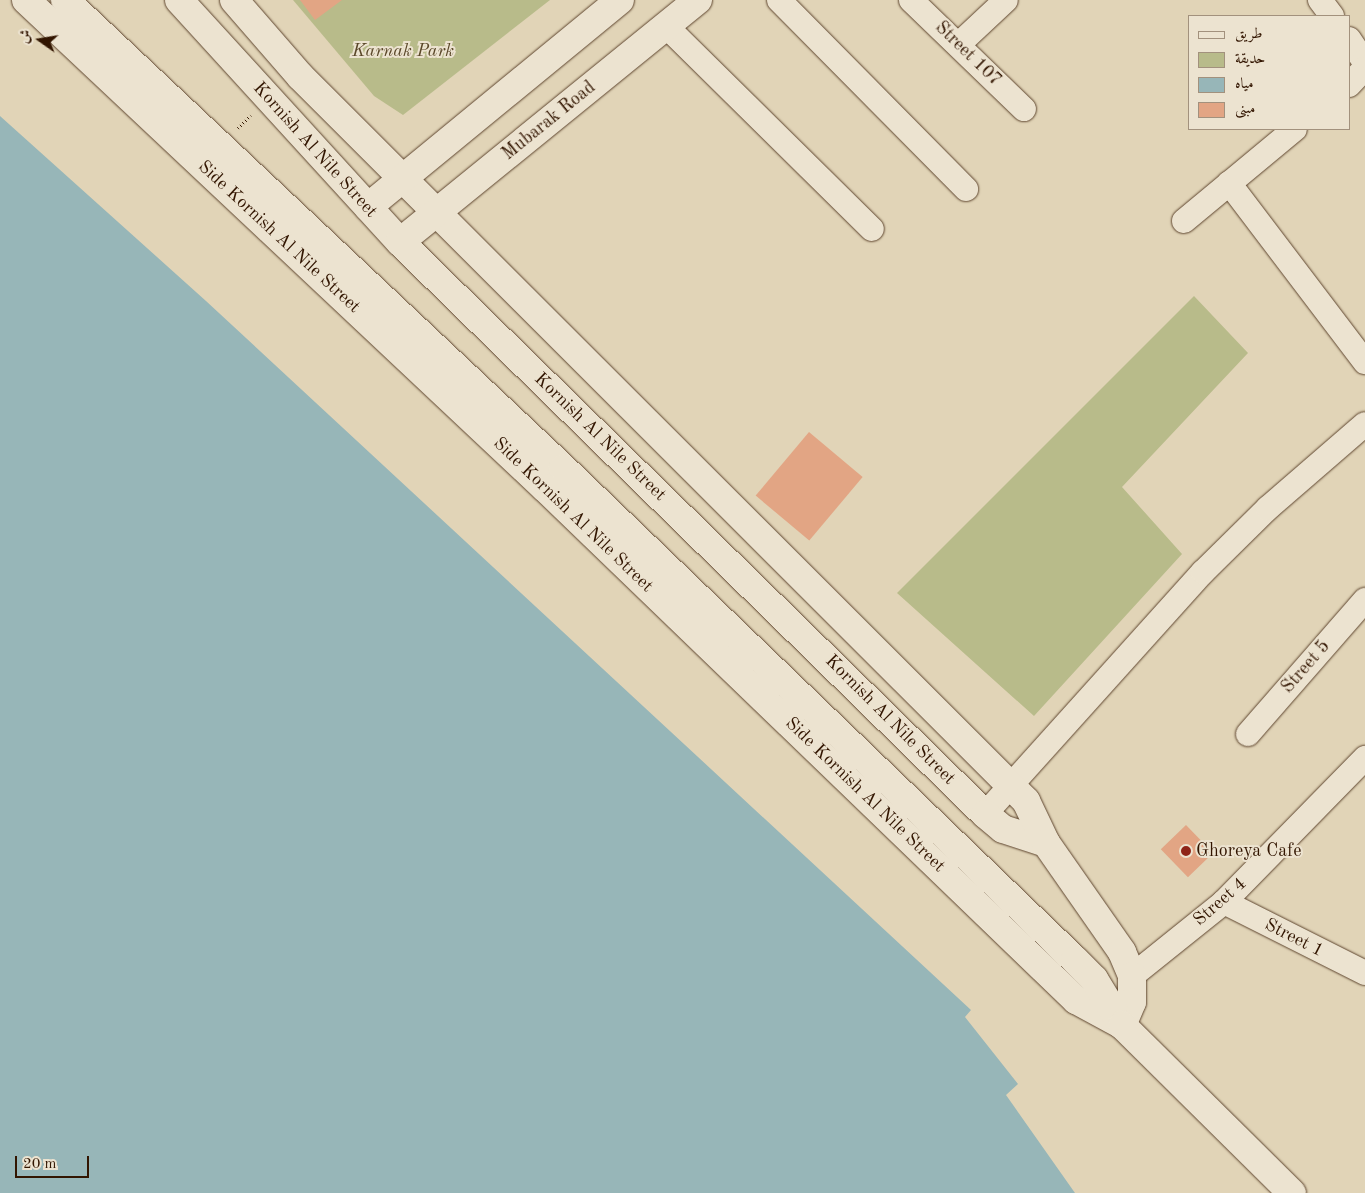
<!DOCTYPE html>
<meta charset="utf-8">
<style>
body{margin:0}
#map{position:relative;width:1365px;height:1193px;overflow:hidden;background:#e1d4b7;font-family:"Old Standard TT",Amiri,serif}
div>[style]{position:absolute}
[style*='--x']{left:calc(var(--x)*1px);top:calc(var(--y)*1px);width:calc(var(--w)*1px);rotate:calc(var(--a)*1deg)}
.green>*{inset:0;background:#b8bb8a}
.water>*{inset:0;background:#97b6b8}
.building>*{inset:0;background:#e2a584;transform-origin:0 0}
.path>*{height:3px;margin-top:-1.5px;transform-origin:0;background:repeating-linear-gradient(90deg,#321500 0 1px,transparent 0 3.5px)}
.roads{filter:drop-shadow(0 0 1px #5e452e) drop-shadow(0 0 1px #5e452e)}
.minor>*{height:24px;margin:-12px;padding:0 12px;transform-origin:12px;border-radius:12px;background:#ece3d0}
.tertiary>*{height:28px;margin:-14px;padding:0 14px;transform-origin:14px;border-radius:14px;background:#ece3d0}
.secondary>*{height:28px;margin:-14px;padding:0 14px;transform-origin:14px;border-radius:14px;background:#ece3d0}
.dots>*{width:14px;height:14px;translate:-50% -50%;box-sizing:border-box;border:2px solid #ece3d0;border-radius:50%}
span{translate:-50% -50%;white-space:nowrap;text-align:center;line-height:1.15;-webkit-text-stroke:4px #ece3d0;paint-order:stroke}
.park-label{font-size:18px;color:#5a4729;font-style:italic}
.street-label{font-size:18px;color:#321500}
.poi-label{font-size:18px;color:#321500}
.left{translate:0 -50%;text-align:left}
.legend{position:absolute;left:1188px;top:15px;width:162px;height:115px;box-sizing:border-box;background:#ece3d0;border:1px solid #a2917d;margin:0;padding:6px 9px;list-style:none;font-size:15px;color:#321500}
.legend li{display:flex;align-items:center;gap:10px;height:25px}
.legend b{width:25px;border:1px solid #a2917d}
.north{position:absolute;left:15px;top:15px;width:50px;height:50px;-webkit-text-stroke:4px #ece3d0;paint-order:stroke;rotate:283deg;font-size:14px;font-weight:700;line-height:20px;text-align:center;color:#321500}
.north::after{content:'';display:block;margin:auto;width:18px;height:22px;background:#321500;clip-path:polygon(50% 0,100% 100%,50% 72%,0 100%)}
.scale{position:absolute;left:15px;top:1156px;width:74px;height:22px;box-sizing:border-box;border:2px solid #321500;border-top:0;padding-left:6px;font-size:15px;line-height:18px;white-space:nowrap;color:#321500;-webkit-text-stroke:4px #ece3d0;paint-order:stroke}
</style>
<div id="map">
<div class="green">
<i style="clip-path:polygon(293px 0,550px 0,403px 115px,374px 96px)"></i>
<i style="clip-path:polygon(1194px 296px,1248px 353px,1122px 487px,1182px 554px,1034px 716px,897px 593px)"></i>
</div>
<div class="water">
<i style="clip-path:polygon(0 116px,206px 301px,971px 1010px,965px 1017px,1018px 1084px,1006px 1095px,1075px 1193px,0 1193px)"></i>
</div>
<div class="building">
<i style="clip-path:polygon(300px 0,342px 0,315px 20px)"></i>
<i style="left:809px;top:432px;width:70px;height:83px;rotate:40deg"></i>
<i style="left:1186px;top:825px;width:39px;height:35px;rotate:46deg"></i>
</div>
<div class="path">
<i style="--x:238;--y:128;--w:18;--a:-45"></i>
</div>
<div class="roads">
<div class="minor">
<i style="--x:779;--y:0;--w:266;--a:45.3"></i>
<i style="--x:911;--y:0;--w:157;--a:44"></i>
<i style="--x:1320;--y:0;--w:20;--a:53"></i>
<i style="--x:666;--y:26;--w:289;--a:44.6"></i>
<i style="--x:1349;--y:39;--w:27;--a:56"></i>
<i style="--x:1364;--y:61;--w:8;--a:90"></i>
<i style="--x:1364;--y:69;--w:22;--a:133"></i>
<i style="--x:959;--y:44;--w:64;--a:-43.1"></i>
<i style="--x:1229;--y:183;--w:225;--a:52.8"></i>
<i style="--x:1184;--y:221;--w:144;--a:-39.7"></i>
<i style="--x:1248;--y:734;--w:178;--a:-48.9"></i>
<i style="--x:985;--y:814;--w:326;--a:-48"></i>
<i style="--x:1203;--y:572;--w:91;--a:-44.6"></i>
<i style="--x:1268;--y:508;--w:128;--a:-40.9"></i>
<i style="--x:1224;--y:902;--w:158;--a:26.7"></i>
<i style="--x:1132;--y:976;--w:118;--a:-38.8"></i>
<i style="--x:1224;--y:902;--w:202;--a:-45.6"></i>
</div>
<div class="tertiary">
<i style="--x:179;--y:0;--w:328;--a:47.6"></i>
<i style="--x:400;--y:242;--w:818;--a:44.36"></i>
<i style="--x:985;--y:814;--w:23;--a:40"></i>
<i style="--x:1003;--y:829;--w:45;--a:18"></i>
<i style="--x:234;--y:0;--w:101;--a:49"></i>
<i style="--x:300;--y:76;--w:1026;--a:44.96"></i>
<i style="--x:1026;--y:801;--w:47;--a:64.5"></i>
<i style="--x:1046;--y:843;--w:133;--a:55.1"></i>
<i style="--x:1122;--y:952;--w:26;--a:67"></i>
<i style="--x:1132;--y:976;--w:26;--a:90"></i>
<i style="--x:1132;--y:1002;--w:25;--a:113"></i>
<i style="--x:368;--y:207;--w:326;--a:-39.4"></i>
<i style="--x:400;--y:242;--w:384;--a:-39.1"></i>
</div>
<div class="secondary">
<i style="--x:26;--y:0;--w:712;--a:43.24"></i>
<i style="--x:545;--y:488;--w:738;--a:43.96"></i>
<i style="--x:1076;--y:1000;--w:52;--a:28.5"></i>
<i style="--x:65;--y:0;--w:683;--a:43.22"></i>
<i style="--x:563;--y:468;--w:710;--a:43.86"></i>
<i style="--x:1075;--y:960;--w:27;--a:45"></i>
<i style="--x:1094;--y:979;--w:54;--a:58.7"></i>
<i style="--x:1122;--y:1025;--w:239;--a:44.7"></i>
</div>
</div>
<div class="dots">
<i style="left:1186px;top:851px;background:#8f2418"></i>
</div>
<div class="park-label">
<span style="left:403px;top:51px">Karnak Park</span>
</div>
<div class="street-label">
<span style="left:968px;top:54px;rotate:44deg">Street 107</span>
<span style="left:549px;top:121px;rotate:-39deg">Mubarak Road</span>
<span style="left:315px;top:150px;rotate:48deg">Kornish Al Nile Street</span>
<span style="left:279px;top:237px;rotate:43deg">Side Kornish Al Nile Street</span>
<span style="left:600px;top:437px;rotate:44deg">Kornish Al Nile Street</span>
<span style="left:573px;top:515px;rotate:44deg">Side Kornish Al Nile Street</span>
<span style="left:1306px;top:667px;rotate:-49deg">Street 5</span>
<span style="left:890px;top:720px;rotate:45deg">Kornish Al Nile Street</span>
<span style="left:865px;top:795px;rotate:44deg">Side Kornish Al Nile Street</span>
<span style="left:1220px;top:902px;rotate:-41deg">Street 4</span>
<span style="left:1294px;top:938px;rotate:27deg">Street 1</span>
</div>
<div class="poi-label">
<span class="left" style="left:1196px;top:851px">Ghoreya Cafe</span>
</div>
<ul class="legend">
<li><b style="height:6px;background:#ece3d0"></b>طريق</li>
<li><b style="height:14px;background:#b8bb8a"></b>حديقة</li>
<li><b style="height:14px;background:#97b6b8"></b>مياه</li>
<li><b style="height:14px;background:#e2a584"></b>مبنى</li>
</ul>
<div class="north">ش</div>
<div class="scale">20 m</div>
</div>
